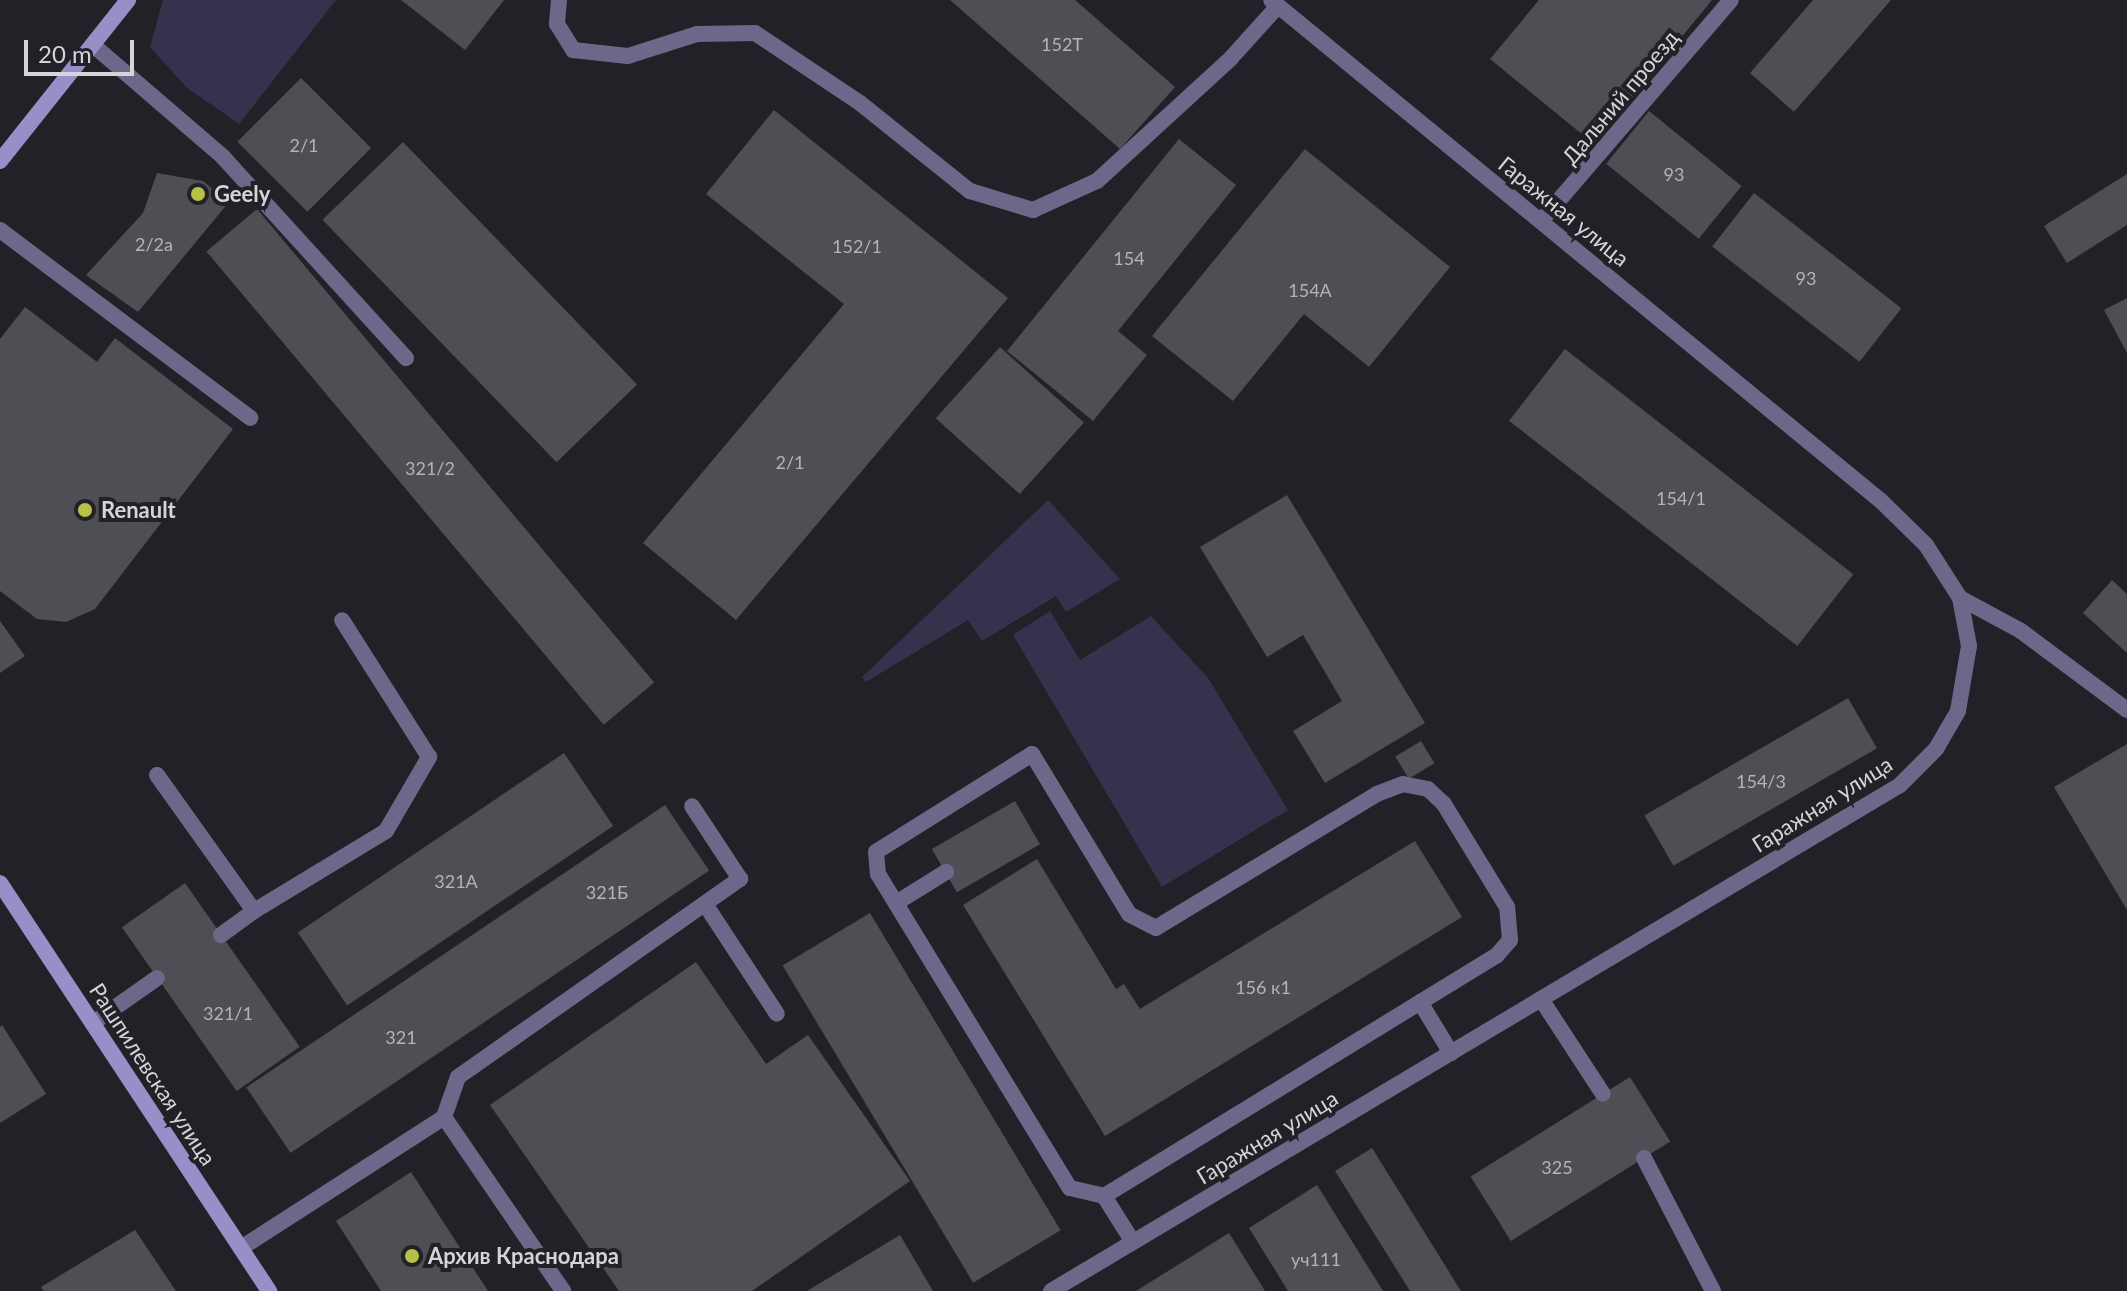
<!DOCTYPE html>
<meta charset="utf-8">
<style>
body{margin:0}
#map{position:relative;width:2127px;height:1291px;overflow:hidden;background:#222127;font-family:Lato,sans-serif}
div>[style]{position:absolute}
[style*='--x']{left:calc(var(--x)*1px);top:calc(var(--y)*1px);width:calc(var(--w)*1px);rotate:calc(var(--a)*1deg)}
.green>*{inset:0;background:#36314c}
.building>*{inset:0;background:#4f4e55;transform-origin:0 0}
.lane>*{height:16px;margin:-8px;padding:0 8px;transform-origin:8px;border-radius:8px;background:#6e678a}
.street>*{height:16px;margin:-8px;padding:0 8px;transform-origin:8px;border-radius:8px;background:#6e678a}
.secondary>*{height:16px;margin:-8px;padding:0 8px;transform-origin:8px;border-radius:8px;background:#998ec7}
.dots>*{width:22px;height:22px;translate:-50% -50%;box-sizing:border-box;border:4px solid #222127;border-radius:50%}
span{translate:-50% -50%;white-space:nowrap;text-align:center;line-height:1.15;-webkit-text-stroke:8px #222127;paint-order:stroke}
.number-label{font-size:18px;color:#b4b3b8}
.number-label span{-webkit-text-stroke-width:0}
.street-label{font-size:22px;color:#d5d5d9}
.poi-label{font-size:22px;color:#d5d5d9;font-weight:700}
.left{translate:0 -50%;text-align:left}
.scale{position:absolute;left:24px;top:40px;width:110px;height:36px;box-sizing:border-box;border:4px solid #d5d5d9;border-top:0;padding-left:10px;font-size:24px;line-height:28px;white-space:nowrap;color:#d5d5d9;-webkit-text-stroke:6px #222127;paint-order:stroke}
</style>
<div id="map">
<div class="green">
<i style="clip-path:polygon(163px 0,336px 0,239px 124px,186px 87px,150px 47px)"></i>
<i style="clip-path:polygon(1048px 500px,1120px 579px,1066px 612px,1056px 596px,982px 641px,968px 620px,866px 682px,862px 677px)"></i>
<i style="clip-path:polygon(1050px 611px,1080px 660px,1151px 616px,1208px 678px,1288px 810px,1162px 887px,1013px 635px)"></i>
</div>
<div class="building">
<i style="clip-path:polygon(401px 0,504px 0,465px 50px)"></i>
<i style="clip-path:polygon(950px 0,1075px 0,1175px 87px,1120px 149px)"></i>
<i style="clip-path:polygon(1539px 0,1712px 0,1594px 144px,1490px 59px)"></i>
<i style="clip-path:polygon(1813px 0,1891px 0,1794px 112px,1750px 73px)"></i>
<i style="left:301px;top:78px;width:99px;height:90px;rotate:45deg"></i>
<i style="clip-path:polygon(774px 110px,1008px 298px,736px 620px,643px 543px,844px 304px,706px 194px)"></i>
<i style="left:1649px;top:111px;width:119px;height:68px;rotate:39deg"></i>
<i style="clip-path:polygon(1179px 139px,1236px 185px,1118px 331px,1147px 355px,1093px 421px,1007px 351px)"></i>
<i style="left:403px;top:142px;width:337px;height:112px;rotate:46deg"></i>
<i style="clip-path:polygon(1305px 149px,1450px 267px,1369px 367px,1304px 314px,1233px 401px,1152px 336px)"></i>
<i style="clip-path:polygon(157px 173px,203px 181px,229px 202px,138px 312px,86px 275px,143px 213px)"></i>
<i style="clip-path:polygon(2127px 174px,2127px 225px,2067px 263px,2044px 226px)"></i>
<i style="left:1754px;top:193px;width:187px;height:68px;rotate:38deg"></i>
<i style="left:257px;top:209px;width:618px;height:66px;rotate:50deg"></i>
<i style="clip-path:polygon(2127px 298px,2127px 353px,2104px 310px)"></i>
<i style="clip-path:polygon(25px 307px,97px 362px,115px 338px,233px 429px,95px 609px,66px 622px,37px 619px,0 591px,0 339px)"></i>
<i style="left:1000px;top:347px;width:113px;height:96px;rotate:42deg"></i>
<i style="left:1565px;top:349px;width:366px;height:91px;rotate:38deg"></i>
<i style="clip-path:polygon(1287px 495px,1425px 723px,1325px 783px,1293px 731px,1342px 701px,1303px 635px,1267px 657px,1200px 547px)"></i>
<i style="clip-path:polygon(2112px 580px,2127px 594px,2127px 653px,2083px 613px)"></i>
<i style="clip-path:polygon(0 621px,25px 656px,0 673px)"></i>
<i style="left:1848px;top:698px;width:58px;height:235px;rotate:60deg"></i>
<i style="left:1421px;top:741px;width:26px;height:30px;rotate:59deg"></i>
<i style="clip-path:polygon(2127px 744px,2127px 910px,2054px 787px)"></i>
<i style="left:564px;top:753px;width:88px;height:321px;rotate:56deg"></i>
<i style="left:1015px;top:801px;width:50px;height:96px;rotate:60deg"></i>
<i style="left:665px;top:805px;width:79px;height:505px;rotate:56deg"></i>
<i style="clip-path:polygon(1415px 841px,1462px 917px,1105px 1136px,963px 905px,1037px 859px,1116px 989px,1124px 984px,1140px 1009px)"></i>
<i style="left:185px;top:883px;width:200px;height:77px;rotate:55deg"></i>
<i style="left:870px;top:913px;width:370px;height:102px;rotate:59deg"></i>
<i style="clip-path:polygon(696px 962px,766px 1064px,808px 1035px,910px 1181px,752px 1291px,619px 1291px,490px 1105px)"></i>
<i style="clip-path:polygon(2px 1025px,46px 1094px,0 1123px,0 1027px)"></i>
<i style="left:1630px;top:1077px;width:76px;height:188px;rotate:58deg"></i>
<i style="clip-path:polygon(1372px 1148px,1461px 1291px,1410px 1291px,1335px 1171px)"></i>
<i style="clip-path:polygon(411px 1172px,488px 1291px,381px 1291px,336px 1221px)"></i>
<i style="clip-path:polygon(1317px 1185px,1383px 1291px,1288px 1291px,1249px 1228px)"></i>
<i style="clip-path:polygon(135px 1230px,176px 1291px,44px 1291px,41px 1287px)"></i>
<i style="clip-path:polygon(1229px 1233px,1265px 1291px,1136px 1291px)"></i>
<i style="clip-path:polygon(900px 1235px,933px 1291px,807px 1291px)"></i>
</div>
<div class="lane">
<i style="--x:559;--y:0;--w:24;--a:95"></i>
<i style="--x:557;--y:24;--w:31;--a:58"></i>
<i style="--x:573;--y:50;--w:55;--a:6.2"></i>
<i style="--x:628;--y:56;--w:72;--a:-17.7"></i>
<i style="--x:697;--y:34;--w:58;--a:-1"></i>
<i style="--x:755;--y:33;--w:126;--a:33.7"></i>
<i style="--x:860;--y:103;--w:141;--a:38.7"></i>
<i style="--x:970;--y:191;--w:66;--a:16.8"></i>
<i style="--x:1033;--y:210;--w:70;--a:-24.4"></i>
<i style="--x:1097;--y:181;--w:182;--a:-42.5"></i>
<i style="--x:1231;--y:58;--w:70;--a:-47.9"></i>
<i style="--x:93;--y:45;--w:172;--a:40.7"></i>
<i style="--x:223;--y:157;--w:272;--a:47.7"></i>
<i style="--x:0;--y:230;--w:313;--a:36.9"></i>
<i style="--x:1960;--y:598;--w:69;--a:28.4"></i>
<i style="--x:2021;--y:631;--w:132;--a:36.7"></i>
<i style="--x:157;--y:775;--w:167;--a:54.5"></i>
<i style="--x:254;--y:911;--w:154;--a:-31.2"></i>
<i style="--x:386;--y:831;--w:86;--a:-59.8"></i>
<i style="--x:429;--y:757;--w:162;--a:-122.4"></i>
<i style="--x:896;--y:903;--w:59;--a:-31.8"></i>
<i style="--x:705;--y:904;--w:131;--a:56.8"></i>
<i style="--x:221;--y:935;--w:41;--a:-36"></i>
<i style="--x:1541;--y:999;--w:113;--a:56.9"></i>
<i style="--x:1420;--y:1002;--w:60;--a:58.7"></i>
<i style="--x:93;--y:1023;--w:78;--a:-35.1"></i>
<i style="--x:444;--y:1117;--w:42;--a:-70.7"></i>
<i style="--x:458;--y:1077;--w:345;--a:-35.1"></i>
<i style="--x:740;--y:879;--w:87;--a:-123.3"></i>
<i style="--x:1644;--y:1158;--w:150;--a:62.6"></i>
<i style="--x:1104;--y:1196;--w:461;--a:-31.5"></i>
<i style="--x:1497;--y:955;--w:20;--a:-49"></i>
<i style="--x:1510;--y:940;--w:33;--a:-95"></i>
<i style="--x:1507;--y:907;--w:121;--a:-121.5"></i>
<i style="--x:1444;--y:804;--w:22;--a:-137"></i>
<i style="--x:1428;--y:789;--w:25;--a:-169"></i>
<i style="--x:1403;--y:784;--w:28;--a:159"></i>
<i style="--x:1377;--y:794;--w:258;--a:148.8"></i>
<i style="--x:1156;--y:928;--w:30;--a:-153"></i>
<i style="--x:1129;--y:914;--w:187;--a:-121.2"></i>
<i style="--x:1032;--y:754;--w:184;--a:147.9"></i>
<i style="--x:876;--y:852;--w:22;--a:85"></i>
<i style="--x:878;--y:874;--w:368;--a:58.6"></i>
<i style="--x:1070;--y:1188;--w:35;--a:13"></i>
<i style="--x:1104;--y:1196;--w:54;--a:57.8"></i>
<i style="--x:241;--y:1248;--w:242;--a:-32.8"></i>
<i style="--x:444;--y:1117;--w:211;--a:55.6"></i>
</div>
<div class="street">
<i style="--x:1541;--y:221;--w:291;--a:-49.3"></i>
<i style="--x:1051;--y:1291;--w:988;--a:-30.79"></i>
<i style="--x:1900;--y:785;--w:51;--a:-45"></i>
<i style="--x:1936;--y:749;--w:44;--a:-59.9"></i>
<i style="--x:1958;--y:711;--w:66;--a:-80.4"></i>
<i style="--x:1969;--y:646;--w:49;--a:-100.6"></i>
<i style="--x:1960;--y:598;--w:63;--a:-122.7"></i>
<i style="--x:1926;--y:545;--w:63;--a:-135.6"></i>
<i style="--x:1881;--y:501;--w:789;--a:-140.6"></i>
</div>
<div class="secondary">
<i style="--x:0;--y:161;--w:206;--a:-51.5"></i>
<i style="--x:0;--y:883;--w:489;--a:56.6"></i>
</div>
<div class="dots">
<i style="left:198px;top:194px;background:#b8c147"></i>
<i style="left:85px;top:510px;background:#b8c147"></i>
<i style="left:412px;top:1256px;background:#b8c147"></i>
</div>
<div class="number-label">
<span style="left:1062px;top:44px">152Т</span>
<span style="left:304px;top:145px">2/1</span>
<span style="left:1674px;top:174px">93</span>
<span style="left:154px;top:244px">2/2а</span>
<span style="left:857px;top:246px">152/1</span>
<span style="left:1129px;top:258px">154</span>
<span style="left:1806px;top:278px">93</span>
<span style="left:1310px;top:290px">154А</span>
<span style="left:790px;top:462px">2/1</span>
<span style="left:430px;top:468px">321/2</span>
<span style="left:1681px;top:498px">154/1</span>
<span style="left:1761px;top:781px">154/3</span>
<span style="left:456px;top:881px">321А</span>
<span style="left:607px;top:892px">321Б</span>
<span style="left:1263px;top:987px">156 к1</span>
<span style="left:228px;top:1013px">321/1</span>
<span style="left:401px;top:1037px">321</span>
<span style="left:1557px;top:1167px">325</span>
<span style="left:1316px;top:1259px">уч111</span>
</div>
<div class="street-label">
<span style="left:1620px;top:97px;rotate:-50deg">Дальний проезд</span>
<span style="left:1564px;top:211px;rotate:39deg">Гаражная улица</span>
<span style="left:1822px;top:804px;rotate:-32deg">Гаражная улица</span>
<span style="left:153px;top:1074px;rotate:57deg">Рашпилевская улица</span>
<span style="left:1267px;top:1137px;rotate:-31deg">Гаражная улица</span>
</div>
<div class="poi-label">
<span class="left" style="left:214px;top:194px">Geely</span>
<span class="left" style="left:101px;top:510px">Renault</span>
<span class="left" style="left:428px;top:1256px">Архив Краснодара</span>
</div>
<div class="scale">20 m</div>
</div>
